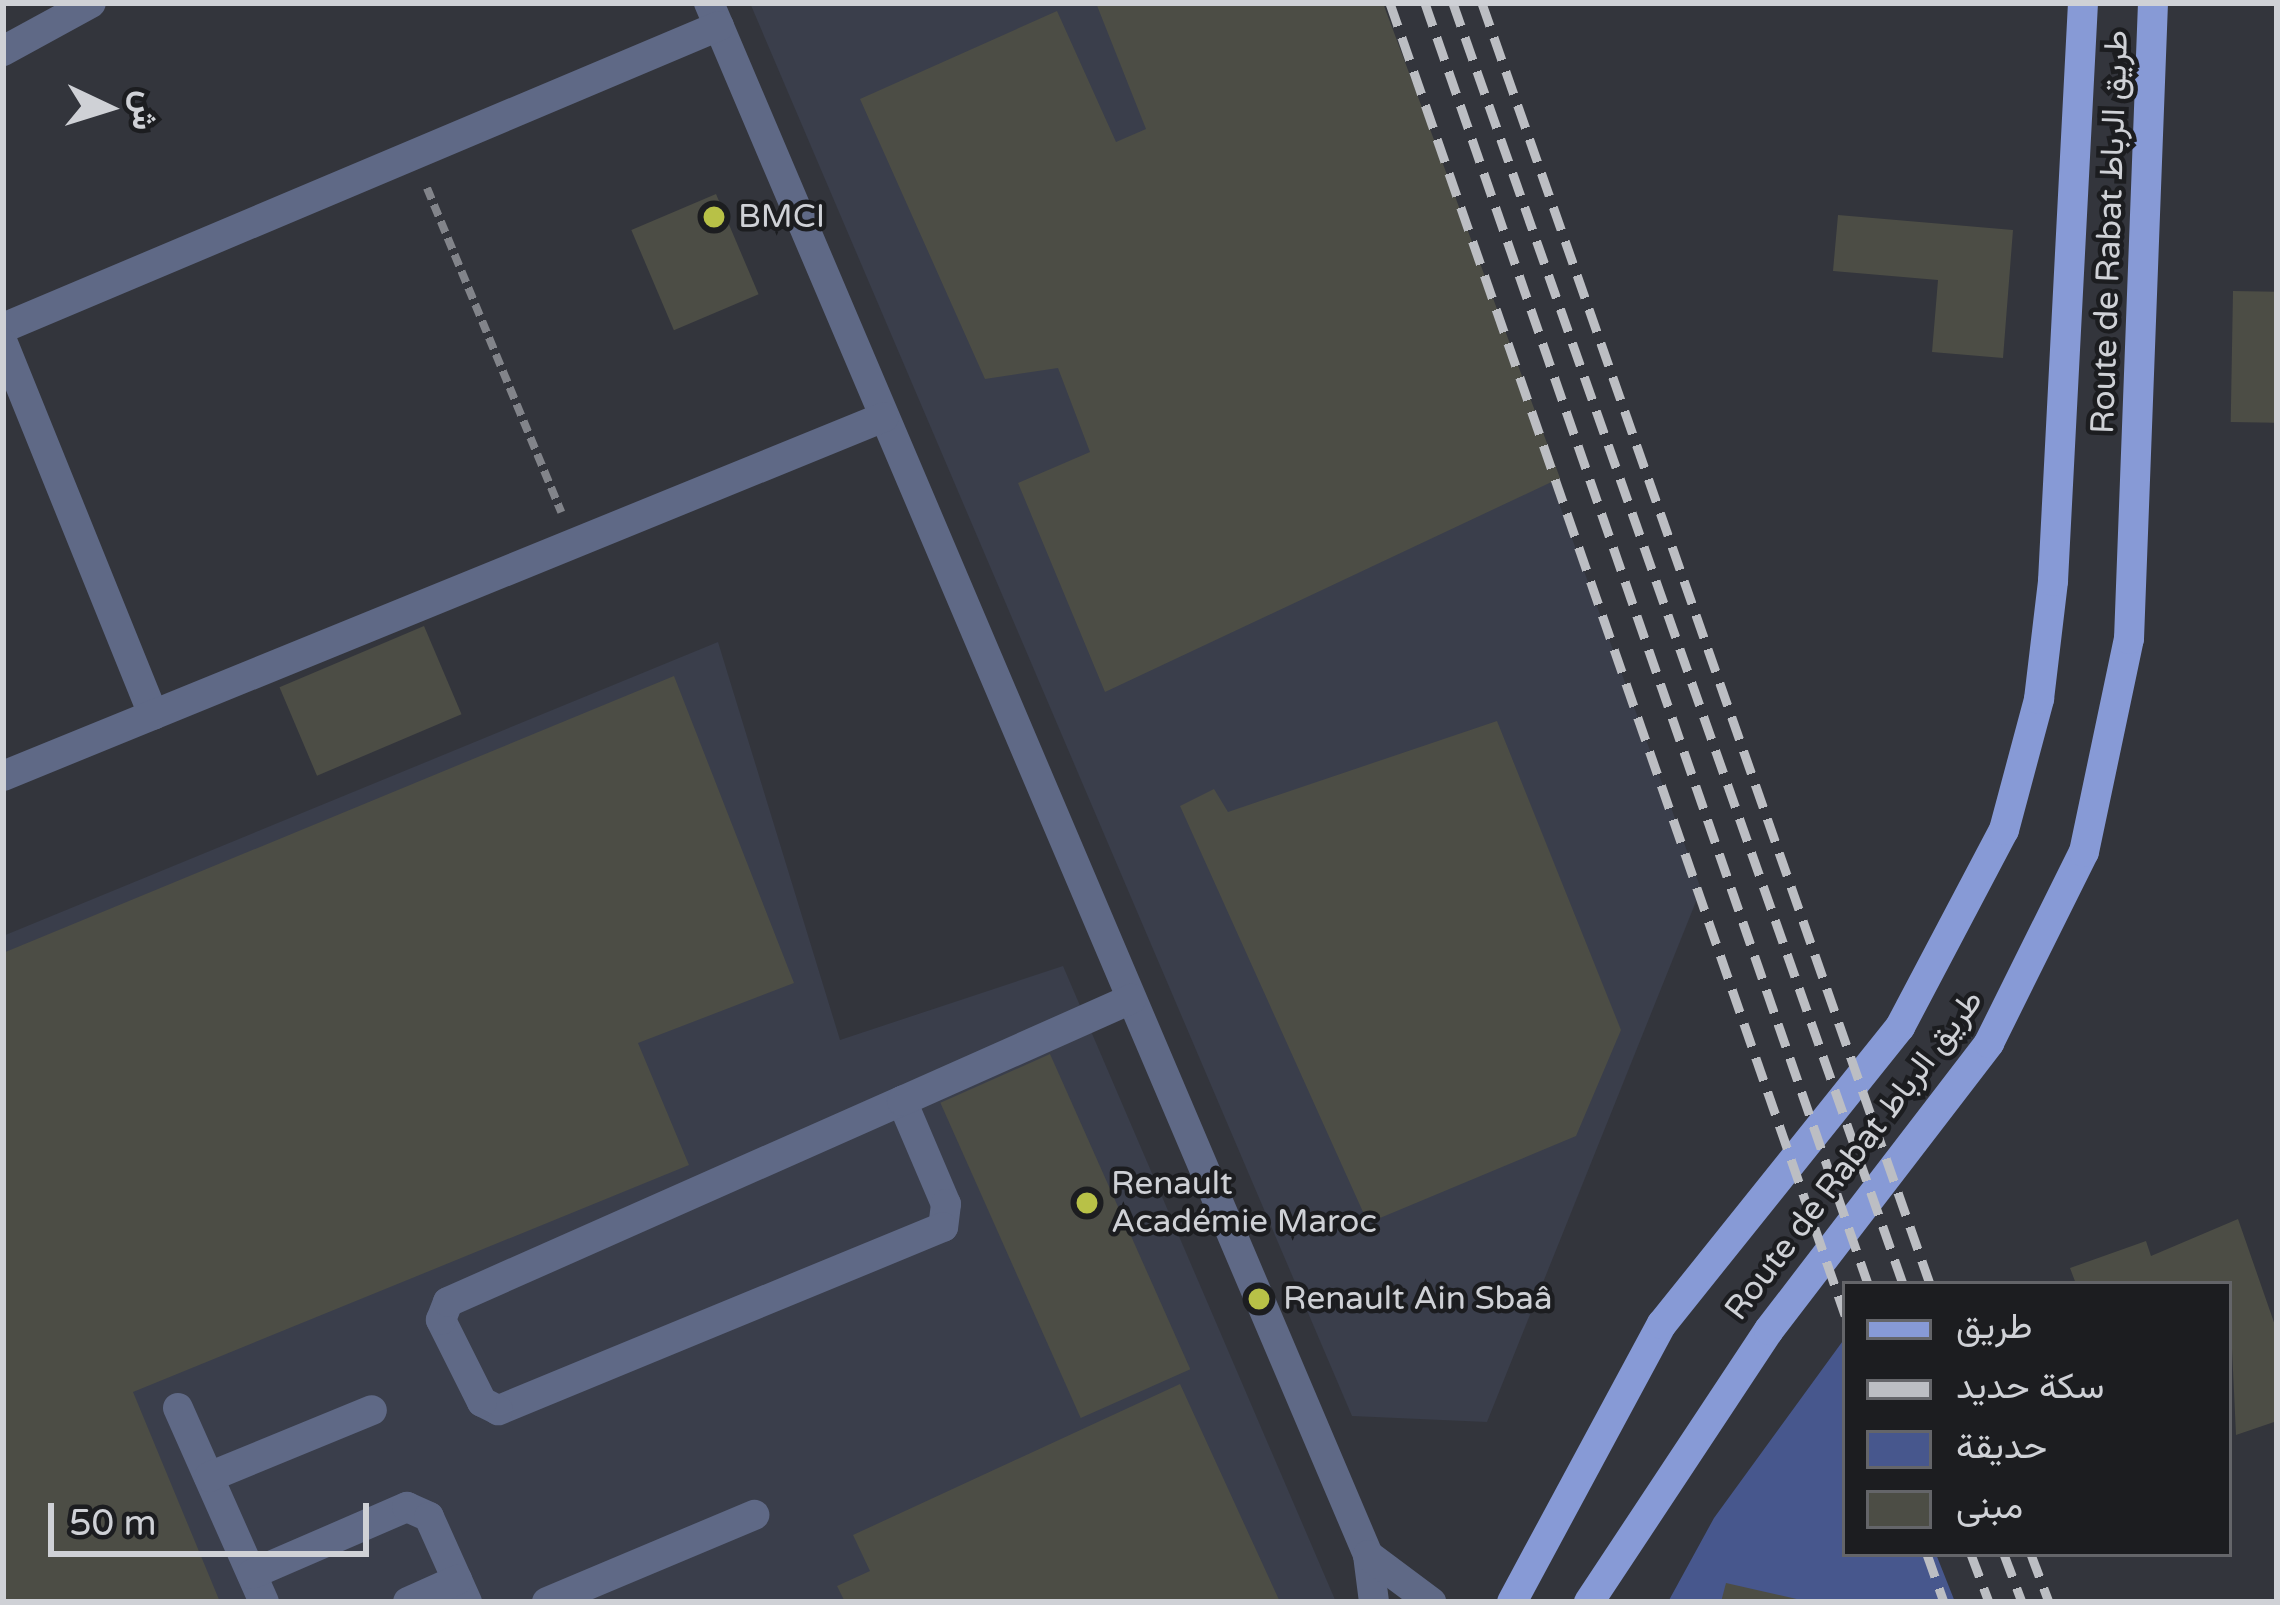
<!DOCTYPE html>
<meta charset="utf-8">
<style>
body{margin:0}
#map{position:relative;width:2280px;height:1605px;overflow:hidden;background:#33353c;font-family:"Varela Round",Vazirmatn,sans-serif}
div>[style]{position:absolute}
[style*='--x']{left:calc(var(--x)*1px);top:calc(var(--y)*1px);width:calc(var(--w)*1px);rotate:calc(var(--a)*1deg)}
.built>*{inset:0;background:#3a3e4b}
.green>*{inset:0;background:#47578d}
.building>*{inset:0;background:#4c4d45;transform-origin:0 0}
.path>*{height:8px;margin-top:-4px;transform-origin:0;background:repeating-linear-gradient(90deg,#82848a 0 12px,transparent 0 18px)}
.minor>*{height:30px;margin:-15px;padding:0 15px;transform-origin:15px;border-radius:15px;background:#5f6986}
.major>*{height:30px;margin:-15px;padding:0 15px;transform-origin:15px;border-radius:15px;background:#879ad6}
.rail>*{height:9px;margin-top:-4.5px;transform-origin:0;background:repeating-linear-gradient(90deg,#bcbec3 0 24px,transparent 0 36px)}
.dots>*{width:33px;height:33px;translate:-50% -50%;box-sizing:border-box;border:6px solid #1c1d20;border-radius:50%}
span{translate:-50% -50%;white-space:nowrap;text-align:center;line-height:1.15;-webkit-text-stroke:9px #1c1d20;paint-order:stroke}
.poi-label{font-size:33px;color:#cfd1d6}
.left{translate:0 -50%;text-align:left}
.street-label{font-size:33px;color:#cfd1d6}
.frame{position:absolute;inset:0;border:6px solid #cfd1d6;pointer-events:none}
.legend{position:absolute;left:1842px;top:1281px;width:390px;height:276px;box-sizing:border-box;background:#1c1d20;border:3px solid #646569;margin:0;padding:15px 21px;list-style:none;font-size:36px;color:#cfd1d6}
.legend li{display:flex;align-items:center;gap:24px;height:60px}
.legend b{width:60px;border:3px solid #646569}
.north{position:absolute;left:48px;top:48px;width:120px;height:120px;-webkit-text-stroke:9px #1c1d20;paint-order:stroke;rotate:94deg;font-size:33px;font-weight:700;line-height:48px;text-align:center;color:#cfd1d6}
.north::after{content:'';display:block;margin:auto;width:42px;height:54px;background:#cfd1d6;clip-path:polygon(50% 0,100% 100%,50% 72%,0 100%)}
.scale{position:absolute;left:48px;top:1503px;width:321px;height:54px;box-sizing:border-box;border:6px solid #cfd1d6;border-top:0;padding-left:15px;font-size:36px;line-height:42px;white-space:nowrap;color:#cfd1d6;-webkit-text-stroke:9px #1c1d20;paint-order:stroke}
</style>
<div id="map">
<div class="built">
<i style="clip-path:polygon(750px 3px,1375px 3px,1701px 889px,1487px 1422px,1352px 1416px)"></i>
<i style="clip-path:polygon(718px 642px,840px 1040px,1063px 966px,1336px 1602px,3px 1602px,3px 936px)"></i>
</div>
<div class="green">
<i style="clip-path:polygon(1845px 1338px,1845px 1554px,1936px 1554px,1955px 1602px,1668px 1602px,1714px 1518px)"></i>
</div>
<div class="building">
<i style="clip-path:polygon(1096px 3px,1383px 3px,1560px 478px,1105px 692px,1018px 483px,1090px 452px,1058px 368px,985px 379px,860px 99px,1057px 11px,1116px 142px,1146px 129px)"></i>
<i style="left:716px;top:194px;width:109px;height:92px;rotate:67deg"></i>
<i style="clip-path:polygon(1838px 215px,2013px 230px,2003px 358px,1932px 352px,1938px 280px,1833px 271px)"></i>
<i style="left:2233px;top:291px;width:44px;height:131px;rotate:1deg"></i>
<i style="left:424px;top:626px;width:96px;height:157px;rotate:67deg"></i>
<i style="clip-path:polygon(674px 676px,794px 983px,638px 1043px,689px 1165px,133px 1392px,220px 1602px,3px 1602px,3px 953px)"></i>
<i style="clip-path:polygon(1497px 721px,1621px 1030px,1576px 1136px,1368px 1223px,1180px 806px,1214px 789px,1228px 812px)"></i>
<i style="left:1050px;top:1054px;width:345px;height:120px;rotate:66deg"></i>
<i style="clip-path:polygon(2238px 1219px,2277px 1331px,2277px 1421px,2236px 1435px,2229px 1284px,2076px 1284px,2070px 1268px,2146px 1241px,2151px 1256px)"></i>
<i style="clip-path:polygon(1180px 1384px,1280px 1602px,845px 1602px,837px 1586px,870px 1571px,853px 1535px)"></i>
<i style="clip-path:polygon(1726px 1583px,1801px 1600px,1801px 1602px,1721px 1602px)"></i>
</div>
<div class="path">
<i style="--x:427;--y:188;--w:351;--a:67.5"></i>
</div>
<div class="minor">
<i style="--x:709;--y:3;--w:1686;--a:66.99"></i>
<i style="--x:1368;--y:1555;--w:47;--a:82.7"></i>
<i style="--x:3;--y:51;--w:100;--a:-28.6"></i>
<i style="--x:3;--y:328;--w:777;--a:-22.87"></i>
<i style="--x:3;--y:343;--w:401;--a:68"></i>
<i style="--x:3;--y:776;--w:951;--a:-22.17"></i>
<i style="--x:902;--y:1101;--w:112;--a:66.9"></i>
<i style="--x:946;--y:1204;--w:23;--a:97"></i>
<i style="--x:943;--y:1227;--w:481;--a:157.6"></i>
<i style="--x:498;--y:1410;--w:18;--a:-153"></i>
<i style="--x:482;--y:1402;--w:92;--a:-116.6"></i>
<i style="--x:441;--y:1320;--w:19;--a:-69"></i>
<i style="--x:448;--y:1302;--w:497;--a:-23.9"></i>
<i style="--x:902;--y:1101;--w:251;--a:-24"></i>
<i style="--x:178;--y:1408;--w:212;--a:66.1"></i>
<i style="--x:209;--y:1477;--w:176;--a:-22.3"></i>
<i style="--x:1368;--y:1555;--w:79;--a:36.7"></i>
<i style="--x:252;--y:1574;--w:169;--a:-23.4"></i>
<i style="--x:407;--y:1507;--w:24;--a:24"></i>
<i style="--x:429;--y:1517;--w:93;--a:65.9"></i>
<i style="--x:408;--y:1602;--w:54;--a:-24.2"></i>
<i style="--x:547;--y:1602;--w:225;--a:-22.8"></i>
</div>
<div class="major">
<i style="--x:1512;--y:1602;--w:316;--a:-61.7"></i>
<i style="--x:1662;--y:1324;--w:381;--a:-51.3"></i>
<i style="--x:1900;--y:1027;--w:223;--a:-62.2"></i>
<i style="--x:2004;--y:830;--w:136;--a:-75"></i>
<i style="--x:2039;--y:699;--w:119;--a:-83.2"></i>
<i style="--x:2053;--y:581;--w:579;--a:-87.03"></i>
<i style="--x:1589;--y:1602;--w:326;--a:-56.5"></i>
<i style="--x:1769;--y:1330;--w:362;--a:-52.5"></i>
<i style="--x:1989;--y:1043;--w:213;--a:-63.6"></i>
<i style="--x:2084;--y:852;--w:218;--a:-78.1"></i>
<i style="--x:2129;--y:639;--w:636;--a:-87.84"></i>
</div>
<div class="rail">
<i style="--x:1390;--y:3;--w:1389;--a:70.87"></i>
<i style="--x:1425;--y:3;--w:1355;--a:70.92"></i>
<i style="--x:1453;--y:3;--w:1358;--a:70.64"></i>
<i style="--x:1482;--y:3;--w:1357;--a:70.72"></i>
<i style="--x:1927;--y:1554;--w:51;--a:70.5"></i>
<i style="--x:1971;--y:1554;--w:51;--a:69.4"></i>
<i style="--x:2004;--y:1554;--w:51;--a:69.4"></i>
<i style="--x:2031;--y:1554;--w:51;--a:69.4"></i>
</div>
<div class="dots">
<i style="left:714px;top:217px;background:#b8c147"></i>
<i style="left:1087px;top:1203px;background:#b8c147"></i>
<i style="left:1259px;top:1299px;background:#b8c147"></i>
</div>
<div class="poi-label">
<span class="left" style="left:738px;top:217px">BMCI</span>
<span class="left" style="left:1111px;top:1203px">Renault<br>Académie Maroc</span>
<span class="left" style="left:1283px;top:1299px">Renault Ain Sbaâ</span>
</div>
<div class="street-label">
<span style="left:2110px;top:232px;rotate:-88deg">Route de Rabat طريق الرباط</span>
<span style="left:1854px;top:1155px;rotate:-53deg">Route de Rabat طريق الرباط</span>
</div>
<div class="frame"></div>
<ul class="legend">
<li><b style="height:15px;background:#879ad6"></b>طريق</li>
<li><b style="height:15px;background:#bcbec3"></b>سكة حديد</li>
<li><b style="height:33px;background:#47578d"></b>حديقة</li>
<li><b style="height:33px;background:#4c4d45"></b>مبنى</li>
</ul>
<div class="north">ش</div>
<div class="scale">50 m</div>
</div>
